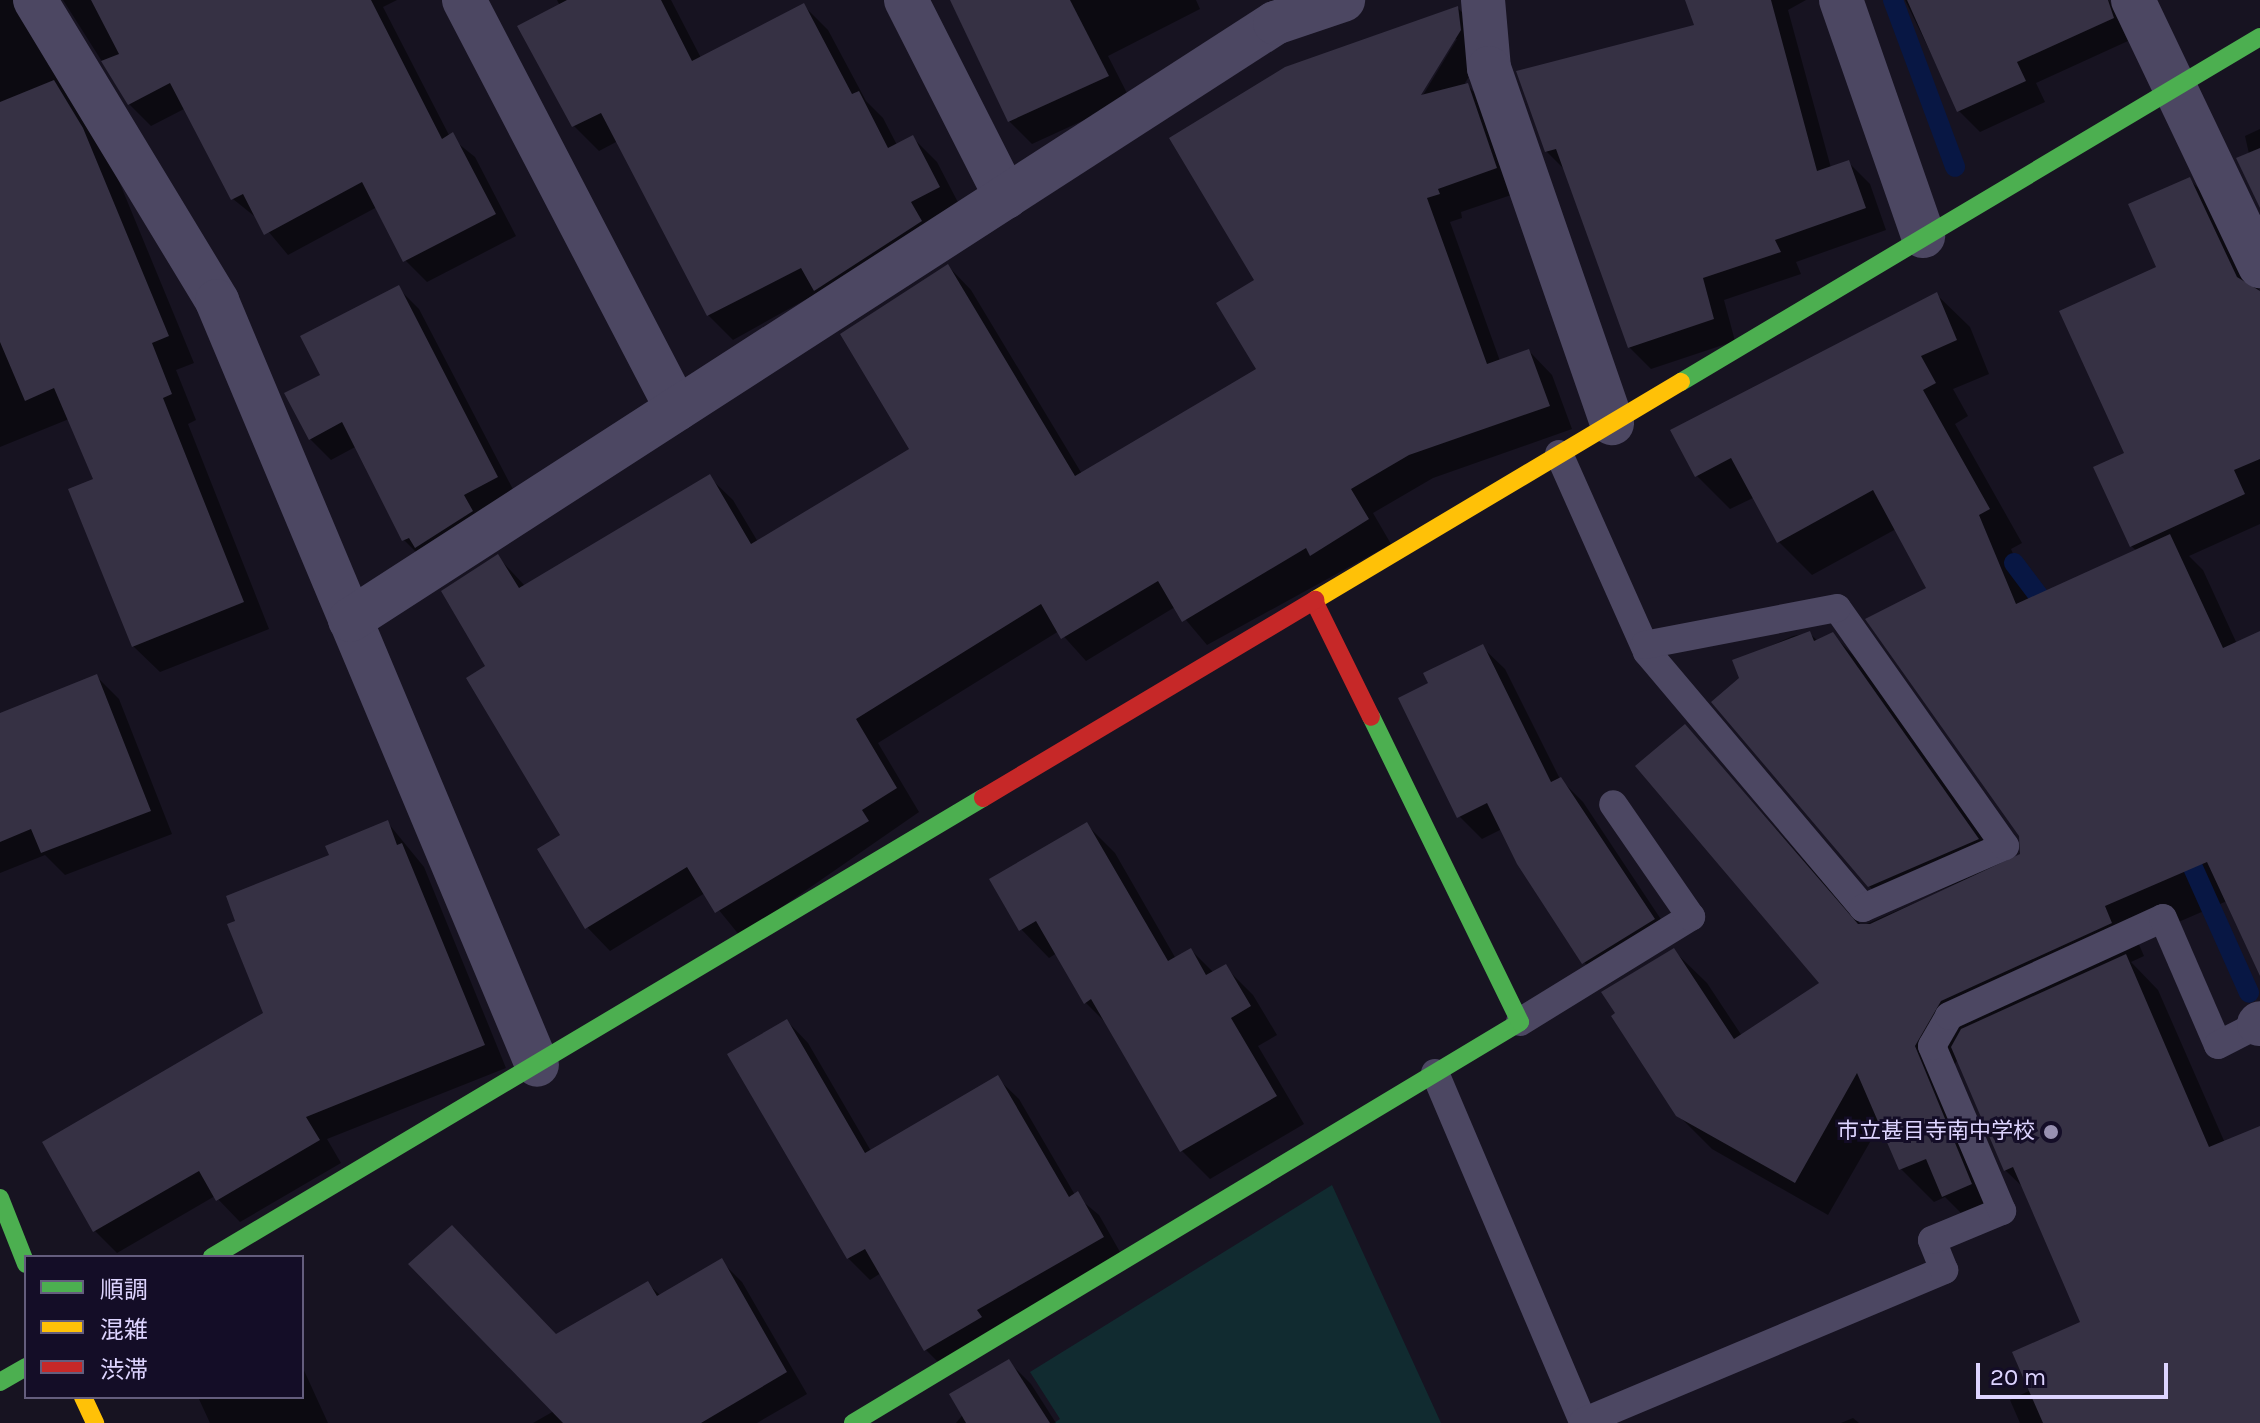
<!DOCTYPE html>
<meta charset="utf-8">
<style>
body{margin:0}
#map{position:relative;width:2260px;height:1423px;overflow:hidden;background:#171321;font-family:Karla,"Noto Sans JP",sans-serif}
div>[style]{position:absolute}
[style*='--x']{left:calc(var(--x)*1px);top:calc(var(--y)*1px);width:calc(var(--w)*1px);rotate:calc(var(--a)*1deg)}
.green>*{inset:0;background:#112b30}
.shadow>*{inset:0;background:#0007}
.stream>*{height:20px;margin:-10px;padding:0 10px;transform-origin:10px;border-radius:10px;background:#081744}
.building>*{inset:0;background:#363144}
.lane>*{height:28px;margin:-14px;padding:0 14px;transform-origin:14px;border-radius:14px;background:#4c4762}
.street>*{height:44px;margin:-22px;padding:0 22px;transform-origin:22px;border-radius:22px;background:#4c4762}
.fast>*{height:18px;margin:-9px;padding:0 9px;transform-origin:9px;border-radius:9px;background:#4caf50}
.slow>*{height:18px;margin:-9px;padding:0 9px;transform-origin:9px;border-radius:9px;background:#ffc107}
.jam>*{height:18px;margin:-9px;padding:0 9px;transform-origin:9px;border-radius:9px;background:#c62828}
.dots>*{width:22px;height:22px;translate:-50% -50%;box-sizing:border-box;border:4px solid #140d27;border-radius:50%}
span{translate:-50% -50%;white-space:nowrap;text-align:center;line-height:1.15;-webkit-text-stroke:6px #140d27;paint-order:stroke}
.poi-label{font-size:22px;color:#ddd4ff}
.right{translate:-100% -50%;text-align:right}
.legend{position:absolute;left:24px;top:1255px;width:280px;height:144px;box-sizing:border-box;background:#140d27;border:2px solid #645d7d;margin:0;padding:10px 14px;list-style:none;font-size:24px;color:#ddd4ff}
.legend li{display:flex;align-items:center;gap:16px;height:40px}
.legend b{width:40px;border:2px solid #645d7d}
.scale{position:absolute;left:1976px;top:1363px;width:192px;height:36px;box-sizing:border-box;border:4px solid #ddd4ff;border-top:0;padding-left:10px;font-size:24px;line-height:28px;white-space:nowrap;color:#ddd4ff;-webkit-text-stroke:6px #140d27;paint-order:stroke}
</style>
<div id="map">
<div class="green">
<i style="clip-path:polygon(1332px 1185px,1441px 1423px,1054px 1423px,1060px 1419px,1030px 1372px)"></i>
</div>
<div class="shadow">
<i style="clip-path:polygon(0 0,16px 0,109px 157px,194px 363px,176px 370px,196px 420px,188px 424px,269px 629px,160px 672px,133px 646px,95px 480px,69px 419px,0 447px)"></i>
<i style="clip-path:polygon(63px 0,397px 0,383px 7px,450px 137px,475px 157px,516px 236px,427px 282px,405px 260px,377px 207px,288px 255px,258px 219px,233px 199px,186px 108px,151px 126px,129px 104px)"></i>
<i style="clip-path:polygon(557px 0,671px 0,701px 58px,803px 5px,828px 30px,866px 101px,883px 118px,897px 145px,913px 138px,937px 162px,963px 212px,733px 340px,708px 315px,618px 141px,599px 151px,574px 126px,519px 27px,560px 6px)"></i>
<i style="clip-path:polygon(951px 0,1196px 0,1200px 9px,1108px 56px,1130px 99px,1032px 144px,1009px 121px)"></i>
<i style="clip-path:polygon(1687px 0,1806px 0,1788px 10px,1831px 168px,1848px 162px,1870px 184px,1886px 230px,1796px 262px,1801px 274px,1724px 300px,1735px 341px,1651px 369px,1629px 347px,1566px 171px,1546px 151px,1696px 26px)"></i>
<i style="clip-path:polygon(1905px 0,2109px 0,2128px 41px,2036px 83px,2045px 102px,1980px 132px,1959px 111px)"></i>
<i style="clip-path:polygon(evenodd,1458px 8px,1481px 32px,1483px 54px,1465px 83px,1491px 109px,1520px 192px,1461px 212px,1462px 218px,1450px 222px,1500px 361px,1529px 351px,1552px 375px,1572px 429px,1433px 478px,1373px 513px,1391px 544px,1207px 645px,1175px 607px,1086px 661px,1059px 631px,878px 743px,919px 812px,740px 936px,705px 893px,610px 951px,587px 927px,562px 836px,488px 666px,498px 557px,525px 586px,709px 477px,733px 500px,758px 542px,912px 450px,948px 266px,971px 290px,1082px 474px,1258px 370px,1257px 280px,1458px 8px,1452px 39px,1457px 39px,1417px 105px,1414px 103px,1452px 39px)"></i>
<i style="clip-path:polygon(2260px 129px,2260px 203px,2245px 136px)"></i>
<i style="clip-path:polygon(2190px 180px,2215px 205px,2260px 292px,2260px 524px,2189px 556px,2203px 570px,2237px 644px,2260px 633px,2260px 947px,2227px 901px,2137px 940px,2144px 956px,2131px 962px,2158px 990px,2225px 1143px,2260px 1128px,2260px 1423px,2020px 1423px,2010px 1400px,2031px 1390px,2083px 1323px,2026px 1190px,2005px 1170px,1958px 1059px,1950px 1072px,2004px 1218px,1977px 1229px,1945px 1197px,1934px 1202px,1901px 1169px,1881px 1123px,1828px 1215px,1712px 1149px,1678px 1115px,1673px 950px,1707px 983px,1742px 1036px,1822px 983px,1685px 726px,1862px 926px,1988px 871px,1892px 909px,1869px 886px,1734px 662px,1793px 636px,1809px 633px,1818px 641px,1833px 635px,1856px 658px,2002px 865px,2022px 856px,2021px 836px,1928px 589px,1896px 529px,1812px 575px,1779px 542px,1755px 497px,1730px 509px,1697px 476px,1672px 431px,1936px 294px,1970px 327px,1989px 374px,1953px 389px,1968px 416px,1955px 424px,2022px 543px,2011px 549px,2032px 599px,2137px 551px,2131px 546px,2126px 454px,2159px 268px)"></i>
<i style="clip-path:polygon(398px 288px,419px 309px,518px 499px,425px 561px,404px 540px,357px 446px,331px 460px,310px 439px,323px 376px)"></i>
<i style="clip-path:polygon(1482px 647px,1505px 669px,1560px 779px,1583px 802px,1676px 942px,1607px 985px,1584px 962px,1502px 829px,1482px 839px,1459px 816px,1431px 684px)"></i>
<i style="clip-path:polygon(97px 677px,119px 699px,172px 834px,65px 875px,45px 855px,0 873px,0 741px)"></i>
<i style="clip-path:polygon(388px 823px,424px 867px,506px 1068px,327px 1139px,341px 1163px,240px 1222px,215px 1196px,117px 1253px,95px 1231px,265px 1014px,332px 856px)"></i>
<i style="clip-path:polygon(1087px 825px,1115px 853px,1176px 959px,1191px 950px,1214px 973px,1225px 967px,1253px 995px,1277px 1035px,1258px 1046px,1304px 1124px,1210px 1179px,1182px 1151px,1110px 1027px,1085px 1002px,1057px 953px,1049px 958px,1021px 929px)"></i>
<i style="clip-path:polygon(787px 1021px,808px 1043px,871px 1151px,997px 1078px,1019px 1099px,1075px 1195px,1099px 1215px,1124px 1259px,947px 1371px,926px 1350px,881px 1273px,870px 1280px,848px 1258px)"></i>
<i style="clip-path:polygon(721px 1261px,742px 1282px,807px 1394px,757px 1423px,533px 1423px,554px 1411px,556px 1336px,648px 1284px,661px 1296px)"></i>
<i style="clip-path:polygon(1008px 1361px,1031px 1384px,1056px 1423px,956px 1423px)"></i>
<i style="clip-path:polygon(302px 1366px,328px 1423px,210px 1423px,198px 1397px,302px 1397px)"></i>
<i style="clip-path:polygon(1853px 1418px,1859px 1423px,1841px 1423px)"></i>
</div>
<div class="stream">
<i style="--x:1893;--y:0;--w:178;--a:69.6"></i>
<i style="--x:2014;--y:563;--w:65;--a:53.1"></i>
<i style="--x:2182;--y:843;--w:164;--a:65.9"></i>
</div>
<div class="building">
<i style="clip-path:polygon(91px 0,371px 0,442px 139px,453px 132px,496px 214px,403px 262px,362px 182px,264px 235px,243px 194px,231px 200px,170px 83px,128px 105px,101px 61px,119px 54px)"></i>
<i style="clip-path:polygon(567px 0,661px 0,692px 61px,804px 3px,852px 94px,859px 91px,888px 148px,913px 135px,940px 187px,911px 202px,922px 221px,814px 291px,801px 268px,707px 316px,601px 113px,572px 127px,517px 26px)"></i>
<i style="clip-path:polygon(950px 0,1070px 0,1109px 76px,1008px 122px)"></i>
<i style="clip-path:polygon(1685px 0,1771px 0,1817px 171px,1849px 160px,1866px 208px,1775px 240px,1781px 252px,1703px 278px,1714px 319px,1628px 348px,1556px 149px,1545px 152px,1516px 71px,1694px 25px)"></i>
<i style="clip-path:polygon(1907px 0,2108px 0,2114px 18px,2017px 62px,2026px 81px,1957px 112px)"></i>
<i style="clip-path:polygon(1458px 6px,1461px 30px,1421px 95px,1468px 83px,1497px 168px,1438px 189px,1440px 194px,1427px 198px,1487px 364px,1529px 349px,1550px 406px,1409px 455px,1351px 489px,1369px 519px,1310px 556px,1306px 548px,1182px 622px,1158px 581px,1061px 639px,1041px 604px,856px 719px,897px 788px,862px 810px,869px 821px,715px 913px,687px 867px,585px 929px,537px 849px,560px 835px,466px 678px,485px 666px,441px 591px,498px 554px,519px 588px,710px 474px,751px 544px,909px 449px,840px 334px,948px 264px,1075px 476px,1256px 369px,1216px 303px,1254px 280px,1169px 138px,1285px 67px)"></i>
<i style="clip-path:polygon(54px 80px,83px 128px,169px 336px,152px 343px,172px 394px,163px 398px,244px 602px,132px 647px,68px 489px,93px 479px,54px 388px,25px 401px,0 342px,0 102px)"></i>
<i style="clip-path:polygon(2260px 148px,2260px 208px,2236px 158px)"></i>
<i style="clip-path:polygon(2190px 177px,2237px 277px,2260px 291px,2260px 459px,2234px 470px,2245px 494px,2130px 547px,2093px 467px,2124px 453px,2059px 311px,2156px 267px,2128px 204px)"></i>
<i style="clip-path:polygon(399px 285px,498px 477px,464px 495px,473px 511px,415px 548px,409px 538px,402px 541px,342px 422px,309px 440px,284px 393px,320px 375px,300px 336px)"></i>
<i style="clip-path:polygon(1937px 292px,1957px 340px,1921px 356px,1936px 383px,1923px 390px,1990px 509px,1979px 515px,2016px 604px,2170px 534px,2223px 648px,2260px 631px,2260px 976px,2207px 862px,2105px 906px,2112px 923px,1941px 1001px,1915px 1046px,1972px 1184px,1942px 1197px,1926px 1159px,1899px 1170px,1857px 1073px,1795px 1183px,1676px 1116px,1611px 1016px,1615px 1013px,1601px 992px,1674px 948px,1734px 1039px,1819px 983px,1635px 766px,1685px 724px,1858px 924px,1870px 924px,2020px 854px,2019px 836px,1865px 619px,1926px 588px,1873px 490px,1777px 543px,1731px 458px,1695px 477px,1670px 430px)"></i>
<i style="clip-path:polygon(1810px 631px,1814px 641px,1833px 632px,1979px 839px,1868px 887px,1711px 702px,1739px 678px,1732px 660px)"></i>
<i style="clip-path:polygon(1483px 644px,1551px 782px,1561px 777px,1655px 919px,1582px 964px,1517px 864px,1487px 803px,1457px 818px,1398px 698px,1428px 683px,1423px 673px)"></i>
<i style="clip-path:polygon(97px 674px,151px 811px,41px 853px,31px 829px,0 842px,0 713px)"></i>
<i style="clip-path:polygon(388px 820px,397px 845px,402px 843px,485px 1045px,306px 1117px,320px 1140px,216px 1201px,199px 1171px,93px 1232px,42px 1142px,263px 1013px,227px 924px,235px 921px,226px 896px,329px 855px,325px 846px)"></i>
<i style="clip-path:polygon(1087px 822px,1168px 961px,1191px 948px,1206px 975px,1226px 964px,1251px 1006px,1231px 1018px,1277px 1096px,1180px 1152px,1091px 999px,1084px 1004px,1036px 921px,1019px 931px,989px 879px)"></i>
<i style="clip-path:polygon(2126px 954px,2209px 1147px,2260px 1126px,2260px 1423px,2043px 1423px,2012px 1352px,2080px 1322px,2013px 1167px,2004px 1171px,1951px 1047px,1961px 1029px)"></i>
<i style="clip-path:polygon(787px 1019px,865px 1153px,998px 1075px,1069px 1197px,1078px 1191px,1104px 1237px,977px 1310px,982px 1317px,924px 1351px,865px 1249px,847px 1259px,727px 1054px)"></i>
<i style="clip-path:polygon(452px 1225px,556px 1334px,648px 1281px,657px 1296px,722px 1258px,787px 1372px,701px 1423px,563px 1423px,408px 1264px)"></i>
<i style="clip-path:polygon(1009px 1359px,1050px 1423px,966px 1423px,949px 1394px)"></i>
</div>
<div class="lane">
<i style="--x:1559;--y:454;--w:217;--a:66"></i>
<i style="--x:1647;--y:652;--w:335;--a:49.8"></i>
<i style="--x:1863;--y:908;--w:155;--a:-23.6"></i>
<i style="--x:2005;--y:846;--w:291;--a:-125.2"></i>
<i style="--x:1837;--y:608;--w:196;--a:169.1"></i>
<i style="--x:1520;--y:1022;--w:201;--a:-31.6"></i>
<i style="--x:1691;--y:917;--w:137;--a:-124.6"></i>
<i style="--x:1435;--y:1073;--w:379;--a:67"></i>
<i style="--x:1583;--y:1422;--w:392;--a:-22.8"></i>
<i style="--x:1944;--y:1270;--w:32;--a:-112"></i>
<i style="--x:1932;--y:1240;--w:76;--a:-22.5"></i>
<i style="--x:2002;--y:1211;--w:179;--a:-113"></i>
<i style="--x:1932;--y:1046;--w:34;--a:-60"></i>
<i style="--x:1949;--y:1016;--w:235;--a:-24.6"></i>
<i style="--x:2163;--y:918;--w:138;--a:66.6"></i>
<i style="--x:2218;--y:1045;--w:46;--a:-27.1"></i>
</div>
<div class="street">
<i style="--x:35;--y:0;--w:352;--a:58.8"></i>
<i style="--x:217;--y:301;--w:828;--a:67.27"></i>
<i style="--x:464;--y:0;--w:461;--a:62.5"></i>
<i style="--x:906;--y:0;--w:221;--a:63.1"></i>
<i style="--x:1483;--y:0;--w:68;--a:85"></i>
<i style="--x:1489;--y:68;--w:376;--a:70.9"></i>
<i style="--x:1841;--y:0;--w:250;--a:70.8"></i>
<i style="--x:2133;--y:0;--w:295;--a:64.5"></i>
<i style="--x:350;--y:620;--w:1101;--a:-32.84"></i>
<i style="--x:1275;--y:23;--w:72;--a:-18.7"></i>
<i style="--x:2259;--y:1024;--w:1;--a:-45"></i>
</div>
<div class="fast">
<i style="--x:1681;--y:382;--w:674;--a:-30.79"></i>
<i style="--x:0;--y:1198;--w:71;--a:68.5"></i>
<i style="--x:212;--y:1257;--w:897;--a:-30.77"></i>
<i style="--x:0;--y:1382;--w:30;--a:-30"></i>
<i style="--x:853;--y:1423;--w:778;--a:-31.01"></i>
<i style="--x:1520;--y:1022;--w:339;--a:-116"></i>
</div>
<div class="slow">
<i style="--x:1315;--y:600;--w:426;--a:-30.8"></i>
<i style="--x:83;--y:1397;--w:29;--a:65"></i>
</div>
<div class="jam">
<i style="--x:1314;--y:601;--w:129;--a:63.8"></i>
<i style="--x:983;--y:798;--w:387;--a:-30.8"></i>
</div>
<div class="dots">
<i style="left:2051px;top:1132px;background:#9890b1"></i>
</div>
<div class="poi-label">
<span class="right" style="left:2035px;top:1132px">市立甚目寺南中学校</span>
</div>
<ul class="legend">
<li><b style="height:10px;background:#4caf50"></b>順調</li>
<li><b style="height:10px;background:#ffc107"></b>混雑</li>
<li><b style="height:10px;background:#c62828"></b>渋滞</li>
</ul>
<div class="scale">20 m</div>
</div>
